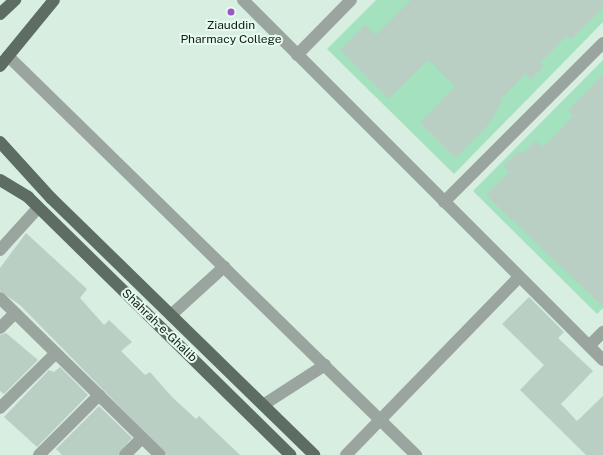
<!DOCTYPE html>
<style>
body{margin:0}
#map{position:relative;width:603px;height:455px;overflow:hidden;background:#d8eee1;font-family:"Public Sans",sans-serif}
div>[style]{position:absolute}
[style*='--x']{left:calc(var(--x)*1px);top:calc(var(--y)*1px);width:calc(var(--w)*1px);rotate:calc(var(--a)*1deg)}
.green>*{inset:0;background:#a3e1bf}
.building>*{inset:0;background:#bacfc3}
.minor>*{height:12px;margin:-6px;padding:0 6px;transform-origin:6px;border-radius:6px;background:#9ba59f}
.major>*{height:12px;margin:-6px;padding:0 6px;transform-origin:6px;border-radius:6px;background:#5d6d64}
.dots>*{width:11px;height:11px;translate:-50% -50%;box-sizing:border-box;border:2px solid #e5fbee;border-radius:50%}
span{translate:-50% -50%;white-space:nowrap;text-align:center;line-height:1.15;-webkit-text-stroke:4px #e5fbee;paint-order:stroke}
.poi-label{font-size:12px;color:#141b17}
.street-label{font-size:12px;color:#141b17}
</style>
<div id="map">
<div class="green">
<i style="clip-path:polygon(376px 0,603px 0,603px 22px,454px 174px,327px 49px)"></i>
<i style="clip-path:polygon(603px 60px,603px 308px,597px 314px,473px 191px)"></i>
</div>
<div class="building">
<i style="clip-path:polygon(411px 0,603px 0,603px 8px,571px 40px,567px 36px,540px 63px,544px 66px,531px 80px,525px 74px,500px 100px,502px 102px,487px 126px,456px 158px,420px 123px,455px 87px,432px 63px,427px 61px,389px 99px,340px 50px,365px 24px,376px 35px)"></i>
<i style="clip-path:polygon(603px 74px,603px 307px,486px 195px,509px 172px,504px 166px,519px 151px,522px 154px,536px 140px,543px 147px,573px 116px,568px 110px)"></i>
<i style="clip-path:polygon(26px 233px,87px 289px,80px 298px,104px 325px,109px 320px,132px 342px,121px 351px,145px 375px,150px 372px,172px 397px,196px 419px,199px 416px,240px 455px,167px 455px,20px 305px,0 291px,0 268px)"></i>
<i style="clip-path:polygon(529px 297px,564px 332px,558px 338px,593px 371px,561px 404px,577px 421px,603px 396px,603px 455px,586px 455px,520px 390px,544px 365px,502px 324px)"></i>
<i style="clip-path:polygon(6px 333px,38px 360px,4px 394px,0 391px,0 335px)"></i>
<i style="clip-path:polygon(60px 367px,88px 395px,37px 447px,4px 417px,49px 370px,54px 372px)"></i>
<i style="clip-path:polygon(99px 406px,132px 438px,118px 455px,62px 455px,56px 449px)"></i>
</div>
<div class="minor">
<i style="--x:243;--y:0;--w:509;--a:45"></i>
<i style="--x:297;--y:55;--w:77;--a:-45.5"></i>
<i style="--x:8;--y:56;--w:571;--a:44.36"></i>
<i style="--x:444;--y:202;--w:225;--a:-45"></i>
<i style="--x:0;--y:250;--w:57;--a:-47.9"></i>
<i style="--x:0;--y:298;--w:224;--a:44.5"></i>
<i style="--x:171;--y:315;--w:72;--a:-42.2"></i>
<i style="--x:0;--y:328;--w:21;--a:-45"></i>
<i style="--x:589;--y:346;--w:20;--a:-45"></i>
<i style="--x:263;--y:405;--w:74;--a:-32.8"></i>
<i style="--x:0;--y:408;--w:78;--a:-44.5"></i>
<i style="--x:39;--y:455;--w:85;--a:-45"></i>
<i style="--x:125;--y:455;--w:24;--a:-45"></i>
<i style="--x:346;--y:455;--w:248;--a:-45.8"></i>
</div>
<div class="major">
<i style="--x:0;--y:14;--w:21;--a:-43"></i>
<i style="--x:0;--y:66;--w:85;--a:-50.7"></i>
<i style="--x:0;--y:142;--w:76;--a:47.7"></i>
<i style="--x:51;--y:198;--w:368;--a:44.3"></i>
<i style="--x:0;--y:180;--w:33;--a:31"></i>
<i style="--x:28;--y:197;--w:368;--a:44.5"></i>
</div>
<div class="dots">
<i style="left:231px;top:12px;background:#9c54c8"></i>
</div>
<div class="poi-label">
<span style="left:231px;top:33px">Ziauddin<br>Pharmacy College</span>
</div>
<div class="street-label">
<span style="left:159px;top:326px;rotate:44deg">Shahrah-e-Ghalib</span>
</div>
</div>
